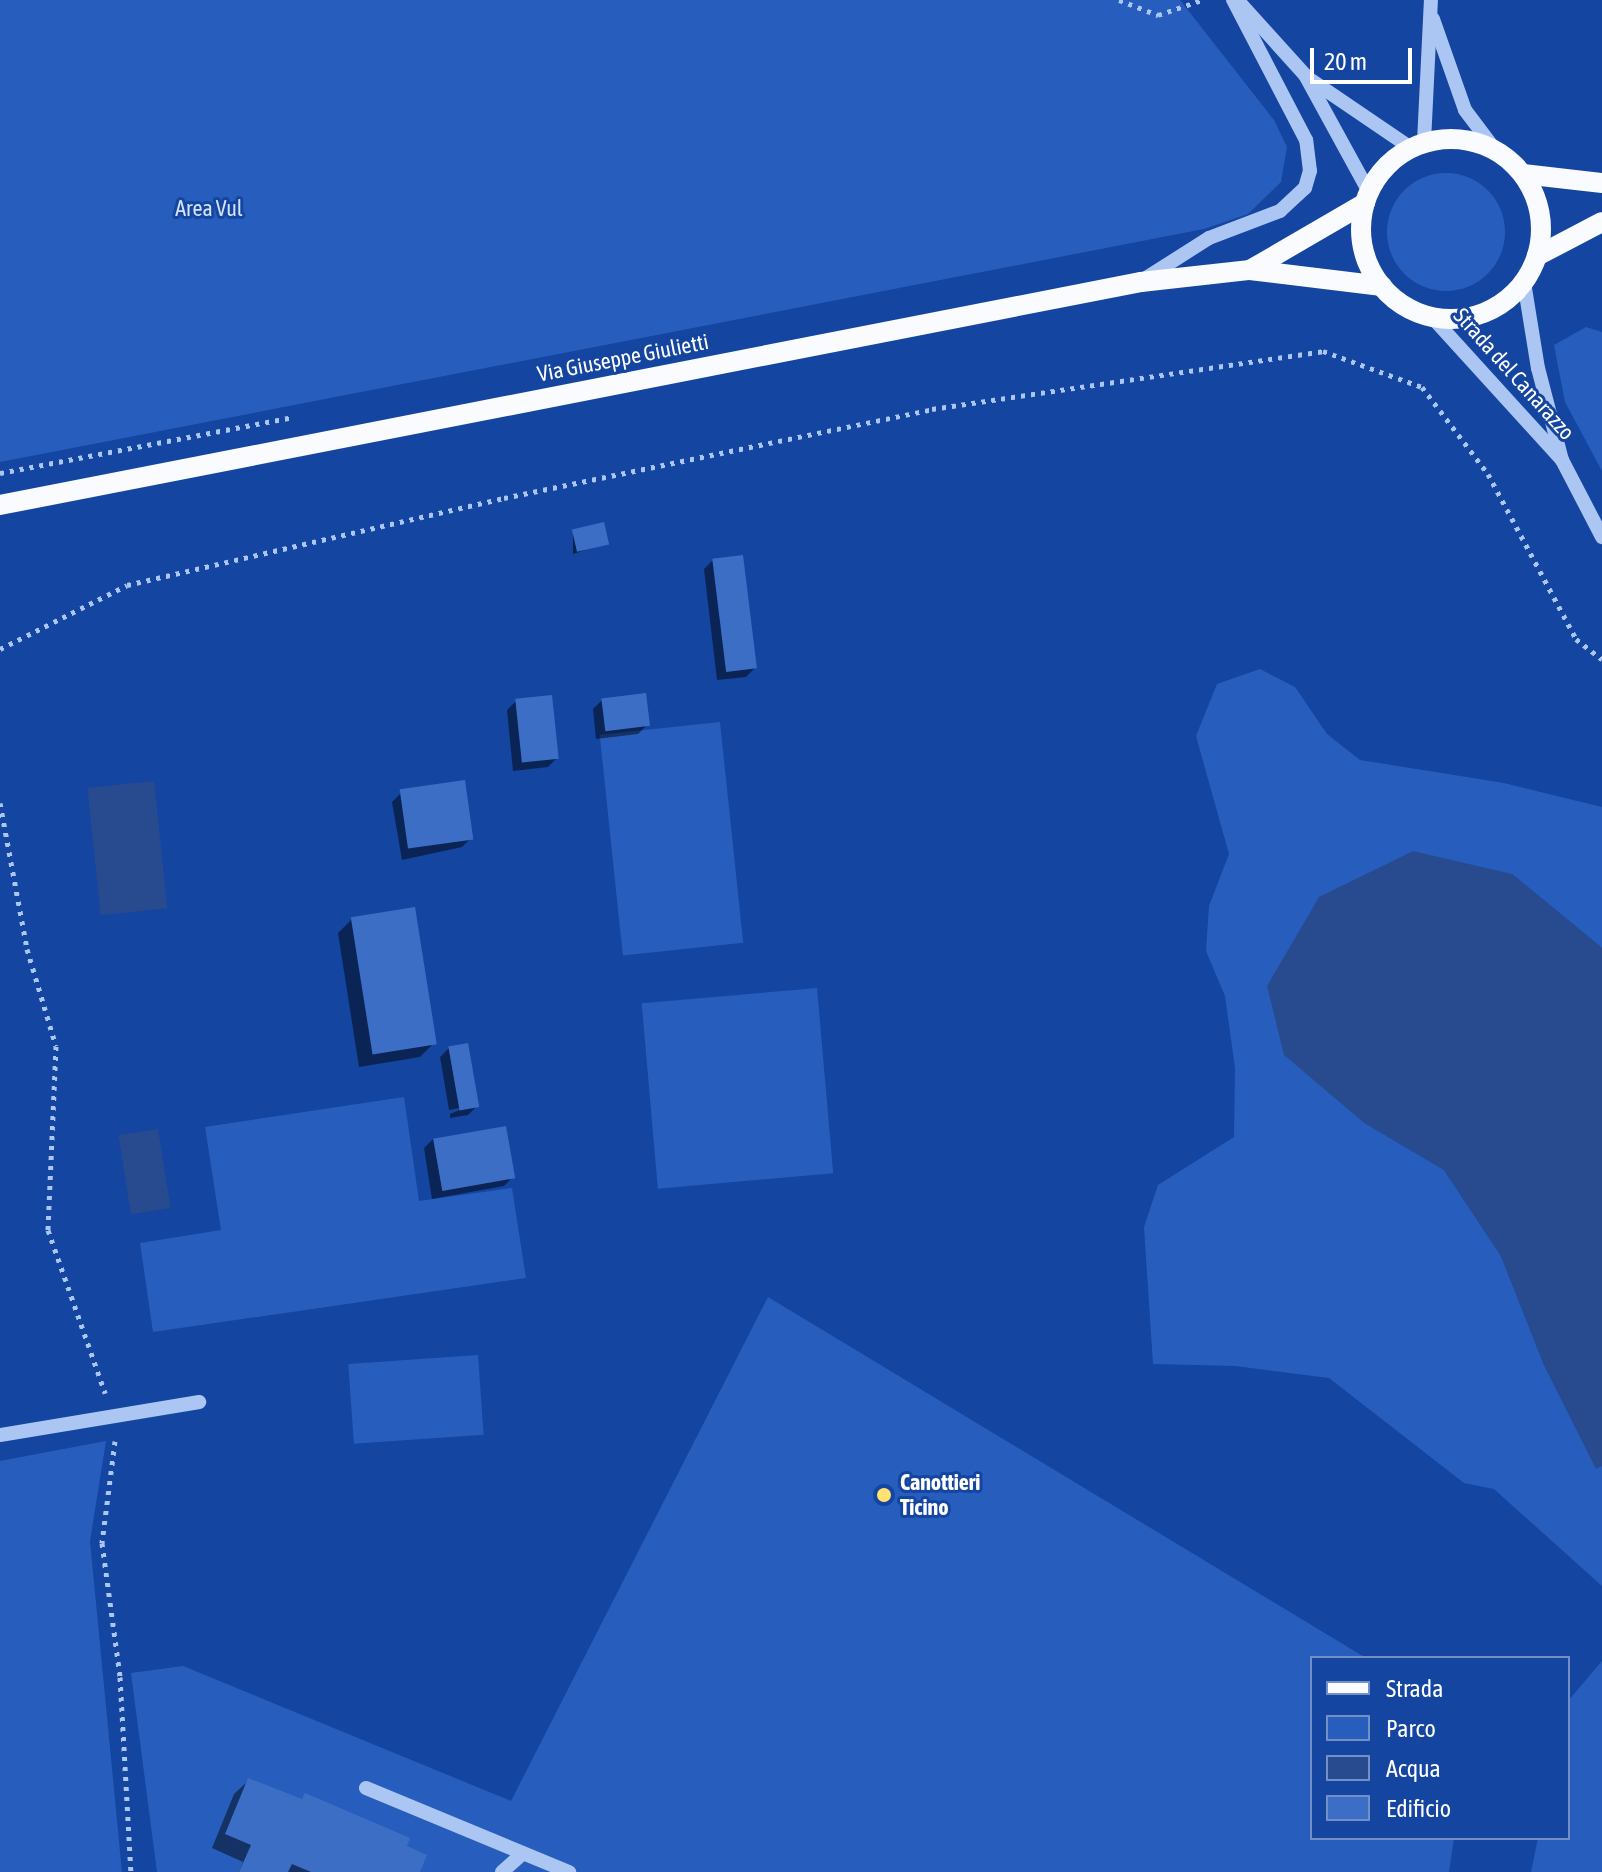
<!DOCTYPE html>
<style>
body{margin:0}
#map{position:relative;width:1602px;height:1872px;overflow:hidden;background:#1445a0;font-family:"Asap Condensed",sans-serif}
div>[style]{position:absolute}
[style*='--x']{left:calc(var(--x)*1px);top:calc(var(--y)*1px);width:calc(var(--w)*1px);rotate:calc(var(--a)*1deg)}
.green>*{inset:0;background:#275ebd;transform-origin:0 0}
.round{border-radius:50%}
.water>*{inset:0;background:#284b90;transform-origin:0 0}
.shadow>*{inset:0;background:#0007}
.building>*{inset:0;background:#3d6ec6;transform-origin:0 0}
.path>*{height:5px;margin-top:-2.5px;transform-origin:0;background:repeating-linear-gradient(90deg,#acc6f4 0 4px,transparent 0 10px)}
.minor>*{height:14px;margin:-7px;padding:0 7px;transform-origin:7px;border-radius:7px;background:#acc6f4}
.major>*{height:20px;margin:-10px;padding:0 10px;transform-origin:10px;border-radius:10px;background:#f9fbff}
.major>.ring{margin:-10px;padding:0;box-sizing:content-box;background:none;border:20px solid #f9fbff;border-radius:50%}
.dots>*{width:22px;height:22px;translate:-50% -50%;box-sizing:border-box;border:4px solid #1445a0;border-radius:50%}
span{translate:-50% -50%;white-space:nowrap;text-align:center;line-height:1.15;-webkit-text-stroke:6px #1445a0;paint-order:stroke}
.park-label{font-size:22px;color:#d5e4fd}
.street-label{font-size:22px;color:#fff}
.poi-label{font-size:22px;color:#fff;font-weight:700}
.left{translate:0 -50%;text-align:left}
.legend{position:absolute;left:1310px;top:1656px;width:260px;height:184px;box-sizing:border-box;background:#1445a0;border:2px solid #728fc6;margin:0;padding:10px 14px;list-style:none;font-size:24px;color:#fff}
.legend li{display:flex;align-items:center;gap:16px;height:40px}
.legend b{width:40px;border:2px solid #728fc6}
.scale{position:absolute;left:1310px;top:48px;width:102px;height:36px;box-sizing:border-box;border:4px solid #fff;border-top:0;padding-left:10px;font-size:24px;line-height:28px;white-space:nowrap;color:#fff;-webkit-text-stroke:6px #1445a0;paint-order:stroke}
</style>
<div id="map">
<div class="green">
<i style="clip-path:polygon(0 0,1180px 0,1274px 120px,1287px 147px,1281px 182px,1248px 214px,1204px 229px,0 462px)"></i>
<i class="round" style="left:1387px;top:173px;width:118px;height:118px"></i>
<i style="clip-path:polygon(1586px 327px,1602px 332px,1602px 471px,1565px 402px,1554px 345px)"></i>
<i style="clip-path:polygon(1260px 669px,1295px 687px,1327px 734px,1360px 760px,1504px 783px,1602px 807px,1602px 948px,1512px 874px,1363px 1122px,1444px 1170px,1501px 1256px,1544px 1365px,1596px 1468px,1602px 1466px,1602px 1586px,1494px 1489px,1464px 1483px,1329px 1378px,1235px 1366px,1153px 1364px,1144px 1227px,1158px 1185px,1234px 1137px,1235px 1068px,1225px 996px,1206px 951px,1209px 906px,1229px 854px,1196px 736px,1217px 684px)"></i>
<i style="left:720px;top:722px;width:222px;height:121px;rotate:84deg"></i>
<i style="left:817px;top:988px;width:186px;height:176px;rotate:85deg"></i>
<i style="clip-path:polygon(404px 1097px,419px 1201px,512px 1188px,526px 1278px,153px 1332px,140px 1243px,221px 1230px,205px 1127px)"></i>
<i style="clip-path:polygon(768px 1297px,1366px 1658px,1312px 1658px,1312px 1838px,1454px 1838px,1449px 1872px,157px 1872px,131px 1673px,183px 1666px,511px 1801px)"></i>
<i style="left:478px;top:1355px;width:80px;height:130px;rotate:86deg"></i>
<i style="clip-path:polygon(106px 1441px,90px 1541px,122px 1872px,0 1872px,0 1461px)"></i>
<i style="clip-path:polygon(1602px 1661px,1602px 1872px,1531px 1872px,1538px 1838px,1568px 1838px,1568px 1701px)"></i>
</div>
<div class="water">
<i style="left:154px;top:781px;width:128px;height:67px;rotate:84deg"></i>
<i style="clip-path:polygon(1413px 851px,1512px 874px,1602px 948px,1602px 1466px,1596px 1469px,1544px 1365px,1501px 1256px,1444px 1170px,1363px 1122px,1284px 1055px,1267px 986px,1319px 897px)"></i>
<i style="left:158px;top:1129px;width:80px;height:40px;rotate:81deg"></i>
</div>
<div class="shadow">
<i style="clip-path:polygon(573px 530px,607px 543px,573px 554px)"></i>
<i style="clip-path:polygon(713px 560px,755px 668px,746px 677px,717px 680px,704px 569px)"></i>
<i style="clip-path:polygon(602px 700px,647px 725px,638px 734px,596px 739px,593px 709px)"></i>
<i style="clip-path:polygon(516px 701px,557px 758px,548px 767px,513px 771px,507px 710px)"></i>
<i style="clip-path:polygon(401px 793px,471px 838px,462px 847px,402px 860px,392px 802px)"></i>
<i style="clip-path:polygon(352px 919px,434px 1043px,420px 1057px,359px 1067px,338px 933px)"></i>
<i style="clip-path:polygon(449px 1048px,477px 1106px,468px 1115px,450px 1118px,450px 1114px,469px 1106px,449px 1110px,440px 1057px)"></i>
<i style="clip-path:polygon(433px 1139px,513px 1177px,504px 1186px,432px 1199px,424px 1148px)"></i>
<i style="clip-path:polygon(248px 1781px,300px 1801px,306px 1795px,418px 1872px,239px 1872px,243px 1862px,212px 1848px,234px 1794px)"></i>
</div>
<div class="building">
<i style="left:604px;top:522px;width:23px;height:33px;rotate:77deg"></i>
<i style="left:743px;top:555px;width:114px;height:31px;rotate:83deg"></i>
<i style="left:646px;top:693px;width:33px;height:45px;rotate:83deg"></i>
<i style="left:552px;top:695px;width:64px;height:37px;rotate:84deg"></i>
<i style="left:465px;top:780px;width:60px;height:66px;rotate:82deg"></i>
<i style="left:415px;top:907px;width:139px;height:65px;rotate:81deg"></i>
<i style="left:468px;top:1043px;width:65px;height:20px;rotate:80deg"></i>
<i style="left:506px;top:1126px;width:53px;height:74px;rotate:80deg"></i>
<i style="clip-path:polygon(248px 1778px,302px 1799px,305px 1793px,410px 1838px,407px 1846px,427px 1855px,420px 1872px,311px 1872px,292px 1864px,288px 1872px,239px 1872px,251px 1845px,225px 1834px)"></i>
</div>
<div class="path">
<i style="--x:1119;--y:0;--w:42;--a:21"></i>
<i style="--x:1158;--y:15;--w:46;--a:-18.8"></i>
<i style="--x:0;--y:473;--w:299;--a:-10.8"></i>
<i style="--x:0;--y:649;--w:142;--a:-26.7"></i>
<i style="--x:127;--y:585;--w:387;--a:-13"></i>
<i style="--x:504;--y:498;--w:437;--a:-11.7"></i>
<i style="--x:932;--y:409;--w:395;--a:-8.4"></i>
<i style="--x:1323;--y:351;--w:105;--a:20"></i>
<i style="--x:1422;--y:387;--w:109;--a:52.8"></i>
<i style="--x:1488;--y:474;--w:187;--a:61.9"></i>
<i style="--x:1576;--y:639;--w:33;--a:38"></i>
<i style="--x:0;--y:803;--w:148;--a:79.5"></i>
<i style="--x:27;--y:949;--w:101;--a:73.4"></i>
<i style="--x:56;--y:1046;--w:184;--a:92.5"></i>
<i style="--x:48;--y:1230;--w:173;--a:70.7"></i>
<i style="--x:115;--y:1441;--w:103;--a:97.3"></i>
<i style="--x:102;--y:1543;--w:135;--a:82.3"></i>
<i style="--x:120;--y:1677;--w:195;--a:86.8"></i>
</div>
<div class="minor">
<i style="--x:1240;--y:3;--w:97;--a:47.9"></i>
<i style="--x:1305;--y:75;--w:133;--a:61.3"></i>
<i style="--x:1433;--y:19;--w:96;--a:70.6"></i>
<i style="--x:1465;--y:110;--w:51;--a:52.9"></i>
<i style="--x:1308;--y:78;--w:125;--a:34.2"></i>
<i style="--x:1424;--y:142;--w:142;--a:-87.2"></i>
<i style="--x:1143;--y:280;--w:78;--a:-32.5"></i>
<i style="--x:1209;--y:238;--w:76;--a:-20.8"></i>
<i style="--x:1280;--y:211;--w:34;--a:-43"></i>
<i style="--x:1305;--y:188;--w:18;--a:-74"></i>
<i style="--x:1310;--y:171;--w:31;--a:-97"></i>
<i style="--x:1306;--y:140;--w:158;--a:-117.5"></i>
<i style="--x:1524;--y:282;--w:87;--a:80.8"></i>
<i style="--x:1538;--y:368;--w:95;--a:75.4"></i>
<i style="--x:1432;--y:317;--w:193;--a:47.7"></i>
<i style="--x:1562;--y:460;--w:87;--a:62.5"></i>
<i style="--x:0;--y:1435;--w:202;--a:-9.4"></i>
<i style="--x:366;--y:1788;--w:220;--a:22.5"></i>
<i style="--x:502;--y:1872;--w:28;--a:-42"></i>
</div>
<div class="major">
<i class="ring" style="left:1361px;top:139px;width:160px;height:160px"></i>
<i style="--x:1523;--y:174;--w:80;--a:6.5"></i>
<i style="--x:1537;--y:256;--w:73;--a:-27.6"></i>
<i style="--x:1250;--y:270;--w:133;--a:-30.2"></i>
<i style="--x:0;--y:505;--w:1163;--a:-11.06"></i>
<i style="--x:1141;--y:282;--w:110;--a:-6.3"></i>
<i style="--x:1250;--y:270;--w:133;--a:6.9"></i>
</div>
<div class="dots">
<i style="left:884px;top:1495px;background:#ffe26f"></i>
</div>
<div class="park-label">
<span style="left:209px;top:209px">Area Vul</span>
</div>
<div class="street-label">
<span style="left:623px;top:358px;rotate:-11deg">Via Giuseppe Giulietti</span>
<span style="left:1514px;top:374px;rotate:48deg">Strada del Canarazzo</span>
</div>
<div class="poi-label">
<span class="left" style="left:900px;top:1495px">Canottieri<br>Ticino</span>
</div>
<ul class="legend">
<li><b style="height:10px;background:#f9fbff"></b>Strada</li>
<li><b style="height:22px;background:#275ebd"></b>Parco</li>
<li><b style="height:22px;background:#284b90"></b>Acqua</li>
<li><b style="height:22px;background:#3d6ec6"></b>Edificio</li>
</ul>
<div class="scale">20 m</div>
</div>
